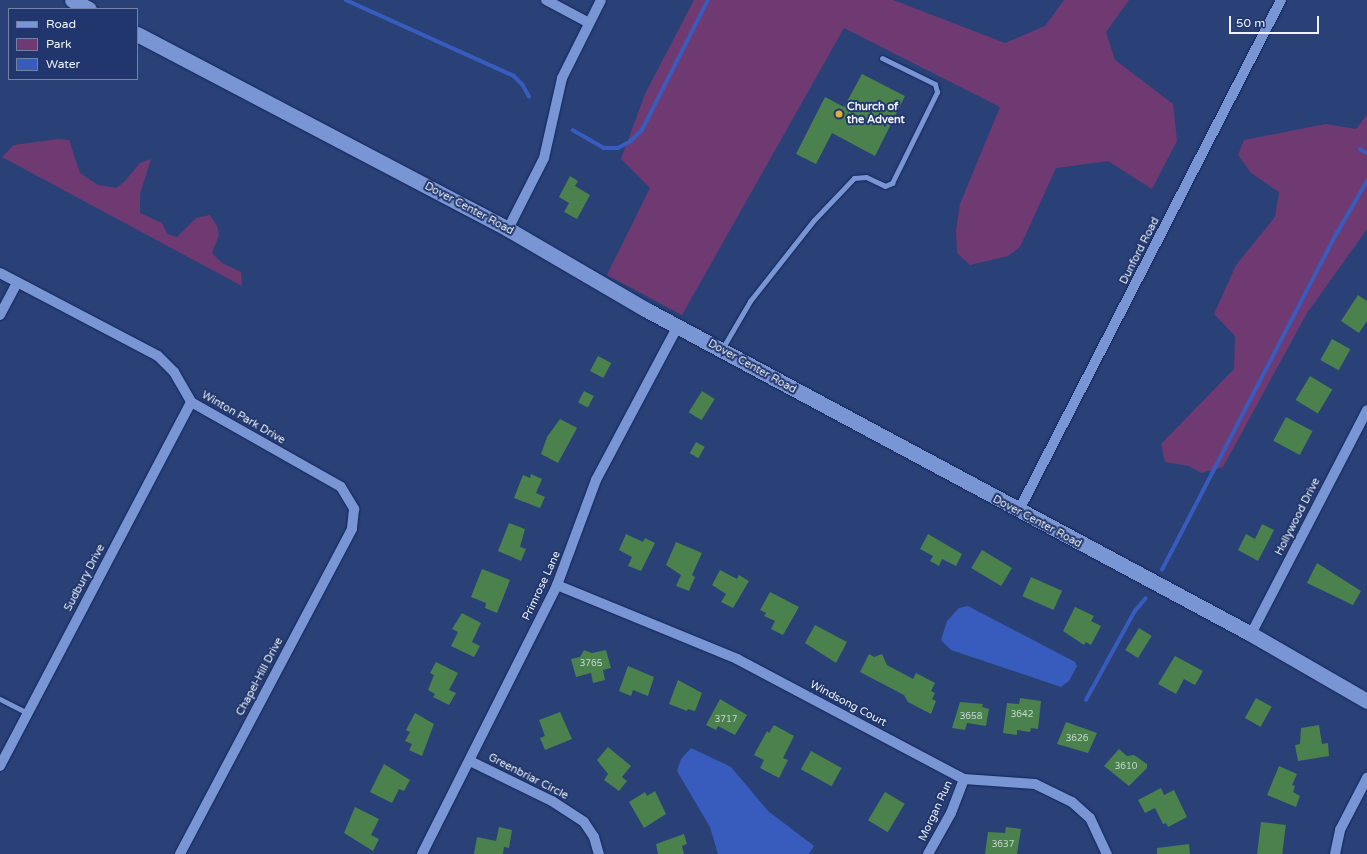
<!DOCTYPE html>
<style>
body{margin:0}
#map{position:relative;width:1367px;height:854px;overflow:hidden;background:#2a4178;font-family:"Varela Round",sans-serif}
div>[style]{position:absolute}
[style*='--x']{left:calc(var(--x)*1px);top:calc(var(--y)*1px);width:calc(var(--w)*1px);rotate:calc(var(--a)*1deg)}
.green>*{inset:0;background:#6f3a72}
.water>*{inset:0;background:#375cbd}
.stream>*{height:3.5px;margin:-1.75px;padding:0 1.75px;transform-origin:1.75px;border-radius:1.75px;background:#375cbd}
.building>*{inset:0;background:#4a814d;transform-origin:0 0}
.roads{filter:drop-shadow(0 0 1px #12265a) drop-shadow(0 0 1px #12265a)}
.lane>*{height:5px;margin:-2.5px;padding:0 2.5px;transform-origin:2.5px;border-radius:2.5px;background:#7995d4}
.street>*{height:10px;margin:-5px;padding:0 5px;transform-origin:5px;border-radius:5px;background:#7995d4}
.secondary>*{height:15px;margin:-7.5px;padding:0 7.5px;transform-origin:7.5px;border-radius:7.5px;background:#7995d4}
.dots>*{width:11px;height:11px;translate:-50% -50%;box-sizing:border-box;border:2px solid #20366c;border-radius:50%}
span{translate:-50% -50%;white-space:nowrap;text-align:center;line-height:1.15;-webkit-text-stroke:4px #20366c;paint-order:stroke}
.number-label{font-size:9px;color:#c5d6ce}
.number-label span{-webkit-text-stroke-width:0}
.poi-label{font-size:11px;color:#eef2f9;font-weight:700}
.left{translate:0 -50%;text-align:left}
.street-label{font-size:11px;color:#eef2f9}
.legend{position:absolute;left:8px;top:8px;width:130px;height:72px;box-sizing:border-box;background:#20366c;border:1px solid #7281a4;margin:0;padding:5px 7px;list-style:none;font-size:12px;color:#eef2f9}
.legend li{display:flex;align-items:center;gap:8px;height:20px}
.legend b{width:20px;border:1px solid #7281a4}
.scale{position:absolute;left:1229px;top:16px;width:90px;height:18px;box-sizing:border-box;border:2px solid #eef2f9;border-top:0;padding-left:5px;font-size:12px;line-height:14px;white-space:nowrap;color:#eef2f9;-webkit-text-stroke:3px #20366c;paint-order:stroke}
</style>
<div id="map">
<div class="green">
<i style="clip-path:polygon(694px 0,893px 0,1005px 43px,1045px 26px,1064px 0,1129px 0,1106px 32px,1115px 60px,1173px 104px,1177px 141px,1152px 189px,1108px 161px,1056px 168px,1020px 247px,1008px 256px,970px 265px,957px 253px,956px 230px,960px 204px,1000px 107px,844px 28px,682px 315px,607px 275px,650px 188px,621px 159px,645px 94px)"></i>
<i style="clip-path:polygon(1367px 115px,1367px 229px,1307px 313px,1223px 467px,1201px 473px,1189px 466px,1165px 462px,1161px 444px,1234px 369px,1235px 336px,1214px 314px,1236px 265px,1275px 217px,1279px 192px,1251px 173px,1238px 155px,1244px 140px,1326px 124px,1356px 129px)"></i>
<i style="clip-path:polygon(58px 139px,69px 140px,80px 173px,98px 185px,116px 188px,124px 182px,140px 163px,151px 159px,140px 194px,140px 213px,162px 223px,167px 234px,177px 237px,196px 218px,210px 215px,217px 226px,219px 235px,212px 253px,222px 263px,241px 272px,242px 286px,2px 157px,14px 145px)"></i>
</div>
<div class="water">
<i style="clip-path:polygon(968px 606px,1075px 662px,1077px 666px,1069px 681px,1061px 687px,951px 650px,941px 640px,947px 621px,959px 608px)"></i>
<i style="clip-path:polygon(691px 748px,731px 767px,768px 811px,814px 846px,809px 854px,718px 854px,710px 827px,677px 771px,681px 759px)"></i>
</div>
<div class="stream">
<i style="--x:346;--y:0;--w:184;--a:24.3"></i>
<i style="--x:514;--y:76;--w:13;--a:45"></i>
<i style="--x:523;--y:85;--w:13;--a:61"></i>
<i style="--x:573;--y:130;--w:36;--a:30"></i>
<i style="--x:604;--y:148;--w:14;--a:0"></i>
<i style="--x:618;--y:148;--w:15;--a:-28"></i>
<i style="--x:631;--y:141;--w:16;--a:-45"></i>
<i style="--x:642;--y:130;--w:146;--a:-63.1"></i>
<i style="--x:1360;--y:149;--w:8;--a:30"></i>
<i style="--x:1162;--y:570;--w:380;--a:-62.6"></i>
<i style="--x:1337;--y:233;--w:60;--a:-60"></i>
<i style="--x:1086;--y:700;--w:102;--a:-61.2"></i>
<i style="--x:1135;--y:611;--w:16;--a:-50"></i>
</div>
<div class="building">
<i style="clip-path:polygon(862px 74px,905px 96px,875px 156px,832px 133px,816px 164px,796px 154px,825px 97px,844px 107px)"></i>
<i style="clip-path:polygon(570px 176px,578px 181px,575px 186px,590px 195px,577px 219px,564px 212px,569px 203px,559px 197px)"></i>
<i style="clip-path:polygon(1358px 295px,1367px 301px,1367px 321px,1359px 333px,1341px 321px)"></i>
<i style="left:1332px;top:339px;width:21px;height:24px;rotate:29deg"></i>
<i style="left:598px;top:356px;width:15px;height:17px;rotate:28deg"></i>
<i style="left:1310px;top:376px;width:26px;height:28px;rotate:31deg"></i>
<i style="left:584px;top:391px;width:11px;height:13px;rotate:27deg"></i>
<i style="left:702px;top:391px;width:15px;height:25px;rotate:32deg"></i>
<i style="left:1286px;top:417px;width:30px;height:27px;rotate:28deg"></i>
<i style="clip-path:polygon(560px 419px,577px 428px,558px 463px,541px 454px,547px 437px)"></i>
<i style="left:696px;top:442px;width:10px;height:13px;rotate:29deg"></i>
<i style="clip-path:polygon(531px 474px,542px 479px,536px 493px,545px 497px,540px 508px,514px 498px,523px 475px,530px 478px)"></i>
<i style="clip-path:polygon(509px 523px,525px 529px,520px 547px,526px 549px,521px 561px,498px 551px)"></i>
<i style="clip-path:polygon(1262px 524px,1274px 530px,1258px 561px,1238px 550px,1246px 534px,1255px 539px)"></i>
<i style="clip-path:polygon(626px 534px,643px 542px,645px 538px,655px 543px,641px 571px,628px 566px,632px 557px,619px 550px)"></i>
<i style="clip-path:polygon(928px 534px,962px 554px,956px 566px,942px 559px,939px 566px,930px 561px,933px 556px,920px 549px)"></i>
<i style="clip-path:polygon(676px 542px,702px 553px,692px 575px,695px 577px,689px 591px,676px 586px,681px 575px,666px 565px)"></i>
<i style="left:982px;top:550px;width:35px;height:21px;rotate:31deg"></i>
<i style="clip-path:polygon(1317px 563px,1361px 591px,1353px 605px,1307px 583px)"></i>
<i style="clip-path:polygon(482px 569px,510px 580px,497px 613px,485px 608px,486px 603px,471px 597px)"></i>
<i style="clip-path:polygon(720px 570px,737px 579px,739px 575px,749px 581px,733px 608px,721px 602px,726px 594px,712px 585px)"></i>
<i style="left:1031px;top:577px;width:34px;height:21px;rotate:24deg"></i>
<i style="clip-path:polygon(770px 592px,799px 607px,783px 635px,771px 629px,775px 621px,764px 616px,766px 613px,760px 610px)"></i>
<i style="clip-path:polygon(1075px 607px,1094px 616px,1091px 621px,1101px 626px,1091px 645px,1086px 642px,1084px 645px,1063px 631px)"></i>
<i style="clip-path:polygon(462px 613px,481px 623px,472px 642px,480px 646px,474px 657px,451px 646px,458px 632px,452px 629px)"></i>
<i style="clip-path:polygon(815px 625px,847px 642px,836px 663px,805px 643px)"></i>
<i style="left:1139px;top:628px;width:15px;height:26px;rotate:32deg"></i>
<i style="clip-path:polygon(584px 650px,592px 653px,606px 650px,611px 668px,603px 670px,605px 680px,593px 683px,591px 673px,576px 677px,571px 659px,580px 657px)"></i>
<i style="clip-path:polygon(869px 654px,874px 657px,882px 654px,887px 665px,913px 679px,916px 673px,935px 683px,931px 691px,935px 693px,932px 699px,936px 701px,931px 714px,908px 702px,904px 695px,860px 672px)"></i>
<i style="clip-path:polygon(1175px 656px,1203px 671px,1195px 685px,1184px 679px,1176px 694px,1158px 684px)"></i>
<i style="clip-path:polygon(436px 662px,458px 673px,449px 690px,456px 693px,449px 705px,433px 697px,435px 694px,428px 690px,434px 675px,430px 673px)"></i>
<i style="clip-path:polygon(628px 666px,654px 677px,648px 696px,633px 690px,631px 696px,619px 691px)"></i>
<i style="clip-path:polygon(678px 680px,702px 693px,695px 711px,688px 709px,687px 711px,669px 704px)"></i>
<i style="clip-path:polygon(1020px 698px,1041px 701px,1038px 729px,1031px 728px,1030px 732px,1017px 730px,1017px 735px,1003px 733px,1007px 703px,1019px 704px)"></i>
<i style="left:1256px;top:698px;width:18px;height:23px;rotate:29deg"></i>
<i style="clip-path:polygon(720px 699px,747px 715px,735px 735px,718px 726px,716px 730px,706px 725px)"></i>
<i style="clip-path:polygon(960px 702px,983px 704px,982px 707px,989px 709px,986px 726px,967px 723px,965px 730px,952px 728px)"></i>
<i style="clip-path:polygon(560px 712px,572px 739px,545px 750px,540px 738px,545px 736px,539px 720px)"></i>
<i style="clip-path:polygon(415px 713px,434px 724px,422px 756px,409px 750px,412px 744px,405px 741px,410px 732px,406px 730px)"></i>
<i style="clip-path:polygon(1066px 722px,1097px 733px,1088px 753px,1057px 744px)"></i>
<i style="clip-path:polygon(774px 725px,794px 736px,783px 758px,788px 760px,779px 778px,760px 768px,764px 760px,754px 755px,767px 731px,769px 733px)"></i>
<i style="clip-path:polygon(1319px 725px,1322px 744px,1328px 743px,1329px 756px,1298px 761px,1295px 745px,1300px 744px,1301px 728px)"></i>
<i style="clip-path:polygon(608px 747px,631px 766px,622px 777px,627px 781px,619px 791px,604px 780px,608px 774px,597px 760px)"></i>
<i style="clip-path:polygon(1119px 749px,1127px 756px,1134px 755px,1147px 764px,1147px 768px,1129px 786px,1104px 766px)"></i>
<i style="left:811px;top:751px;width:35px;height:21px;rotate:29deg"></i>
<i style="clip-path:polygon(384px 764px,410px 780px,404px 791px,399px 789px,392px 803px,370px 792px)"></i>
<i style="clip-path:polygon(1279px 766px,1297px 774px,1292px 785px,1295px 786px,1293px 792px,1300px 796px,1296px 807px,1267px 795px)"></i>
<i style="clip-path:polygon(1161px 788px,1164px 795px,1174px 790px,1187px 817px,1168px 827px,1166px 823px,1163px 824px,1155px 808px,1145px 813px,1138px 800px)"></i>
<i style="clip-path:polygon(655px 791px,666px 814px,644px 828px,629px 802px,645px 792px,647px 796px)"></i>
<i style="left:885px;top:792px;width:23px;height:33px;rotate:31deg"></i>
<i style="clip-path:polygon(355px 807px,379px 819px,371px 835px,379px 839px,373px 851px,344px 833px)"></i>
<i style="left:1261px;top:822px;width:25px;height:32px;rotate:7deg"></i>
<i style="clip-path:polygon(499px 827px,512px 830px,509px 848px,504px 847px,503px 854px,474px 854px,477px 837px,496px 841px)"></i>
<i style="clip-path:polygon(1006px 827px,1021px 829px,1017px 854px,985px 854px,988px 832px,1005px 833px)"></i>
<i style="clip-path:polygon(684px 834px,687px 844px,682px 846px,684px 854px,658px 854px,656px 844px)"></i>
<i style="clip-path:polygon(1189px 844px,1190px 854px,1157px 854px,1157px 848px)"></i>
</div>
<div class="roads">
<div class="lane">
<i style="--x:722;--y:349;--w:56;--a:-59.7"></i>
<i style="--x:750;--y:301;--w:103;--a:-51.7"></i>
<i style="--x:814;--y:220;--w:58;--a:-46.4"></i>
<i style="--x:854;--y:178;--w:12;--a:-5"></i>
<i style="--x:866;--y:177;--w:21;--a:25"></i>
<i style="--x:885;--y:186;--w:8;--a:-23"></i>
<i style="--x:892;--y:183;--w:102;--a:-63.7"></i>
<i style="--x:937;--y:92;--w:8;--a:-104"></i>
<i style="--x:935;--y:84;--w:59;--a:-153.9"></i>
<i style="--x:0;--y:699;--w:31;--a:27"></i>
</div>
<div class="street">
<i style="--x:546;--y:0;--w:49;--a:28.1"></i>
<i style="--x:508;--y:229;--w:80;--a:-63.1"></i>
<i style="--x:544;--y:158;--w:82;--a:-77.3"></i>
<i style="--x:562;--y:78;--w:87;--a:-63.4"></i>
<i style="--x:0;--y:273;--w:178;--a:27.7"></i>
<i style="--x:158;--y:356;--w:23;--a:45"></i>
<i style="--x:174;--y:372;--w:34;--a:60"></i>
<i style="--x:191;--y:402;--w:172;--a:29.5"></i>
<i style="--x:341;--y:487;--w:26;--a:59"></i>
<i style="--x:354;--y:509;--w:20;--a:96"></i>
<i style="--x:352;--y:529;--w:368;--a:117.9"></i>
<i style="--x:0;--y:315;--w:36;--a:-62"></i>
<i style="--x:1018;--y:512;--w:576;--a:-62.81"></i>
<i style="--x:557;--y:585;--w:195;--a:22.3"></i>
<i style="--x:737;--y:659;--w:257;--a:27.9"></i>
<i style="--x:964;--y:779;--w:71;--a:4"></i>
<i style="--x:1035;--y:784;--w:41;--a:25.9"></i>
<i style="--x:1072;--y:802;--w:24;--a:42"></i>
<i style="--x:1090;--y:818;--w:40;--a:65"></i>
<i style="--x:1251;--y:634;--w:252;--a:-62.6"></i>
<i style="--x:470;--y:761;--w:91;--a:26"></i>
<i style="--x:552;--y:801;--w:38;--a:33"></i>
<i style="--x:584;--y:822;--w:18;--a:56"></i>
<i style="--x:594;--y:837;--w:18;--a:74"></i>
<i style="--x:0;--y:766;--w:411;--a:-62.3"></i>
<i style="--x:422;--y:854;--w:301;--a:-63.3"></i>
<i style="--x:557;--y:585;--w:112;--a:-69.6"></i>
<i style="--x:596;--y:480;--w:174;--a:-62"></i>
<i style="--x:928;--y:854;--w:47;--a:-60.7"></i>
<i style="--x:951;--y:813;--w:36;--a:-69"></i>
<i style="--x:1335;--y:854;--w:25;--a:-78"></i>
<i style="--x:1340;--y:830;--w:59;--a:-62.6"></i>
</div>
<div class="secondary">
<i style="--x:72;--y:0;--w:19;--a:28"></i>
<i style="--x:137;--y:34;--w:419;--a:27.7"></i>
<i style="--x:508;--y:229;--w:159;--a:30.3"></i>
<i style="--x:645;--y:309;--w:688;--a:28.2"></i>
<i style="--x:1251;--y:634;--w:134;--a:30"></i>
</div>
</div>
<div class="dots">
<i style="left:839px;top:114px;background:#e1af34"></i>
</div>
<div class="number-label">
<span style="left:591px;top:664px">3765</span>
<span style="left:1022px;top:715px">3642</span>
<span style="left:971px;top:717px">3658</span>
<span style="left:726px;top:720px">3717</span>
<span style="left:1077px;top:739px">3626</span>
<span style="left:1126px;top:767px">3610</span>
<span style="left:1003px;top:845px">3637</span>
</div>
<div class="poi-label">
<span class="left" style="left:847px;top:114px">Church of<br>the Advent</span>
</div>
<div class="street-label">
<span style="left:469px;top:209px;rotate:28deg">Dover Center Road</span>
<span style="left:1140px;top:251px;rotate:-63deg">Dunford Road</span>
<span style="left:752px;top:367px;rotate:29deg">Dover Center Road</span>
<span style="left:243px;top:418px;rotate:30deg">Winton Park Drive</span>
<span style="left:1298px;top:517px;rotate:-63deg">Hollywood Drive</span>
<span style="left:1037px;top:522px;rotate:28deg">Dover Center Road</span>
<span style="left:85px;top:578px;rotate:-62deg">Sudbury Drive</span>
<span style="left:542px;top:586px;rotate:-65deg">Primrose Lane</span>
<span style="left:260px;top:677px;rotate:-62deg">Chapel-Hill Drive</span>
<span style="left:848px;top:704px;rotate:28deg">Windsong Court</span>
<span style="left:528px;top:777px;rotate:27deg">Greenbriar Circle</span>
<span style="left:936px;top:811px;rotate:-65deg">Morgan Run</span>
</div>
<ul class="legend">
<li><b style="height:5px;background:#7995d4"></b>Road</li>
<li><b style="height:11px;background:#6f3a72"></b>Park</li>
<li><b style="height:11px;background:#375cbd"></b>Water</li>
</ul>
<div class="scale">50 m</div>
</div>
